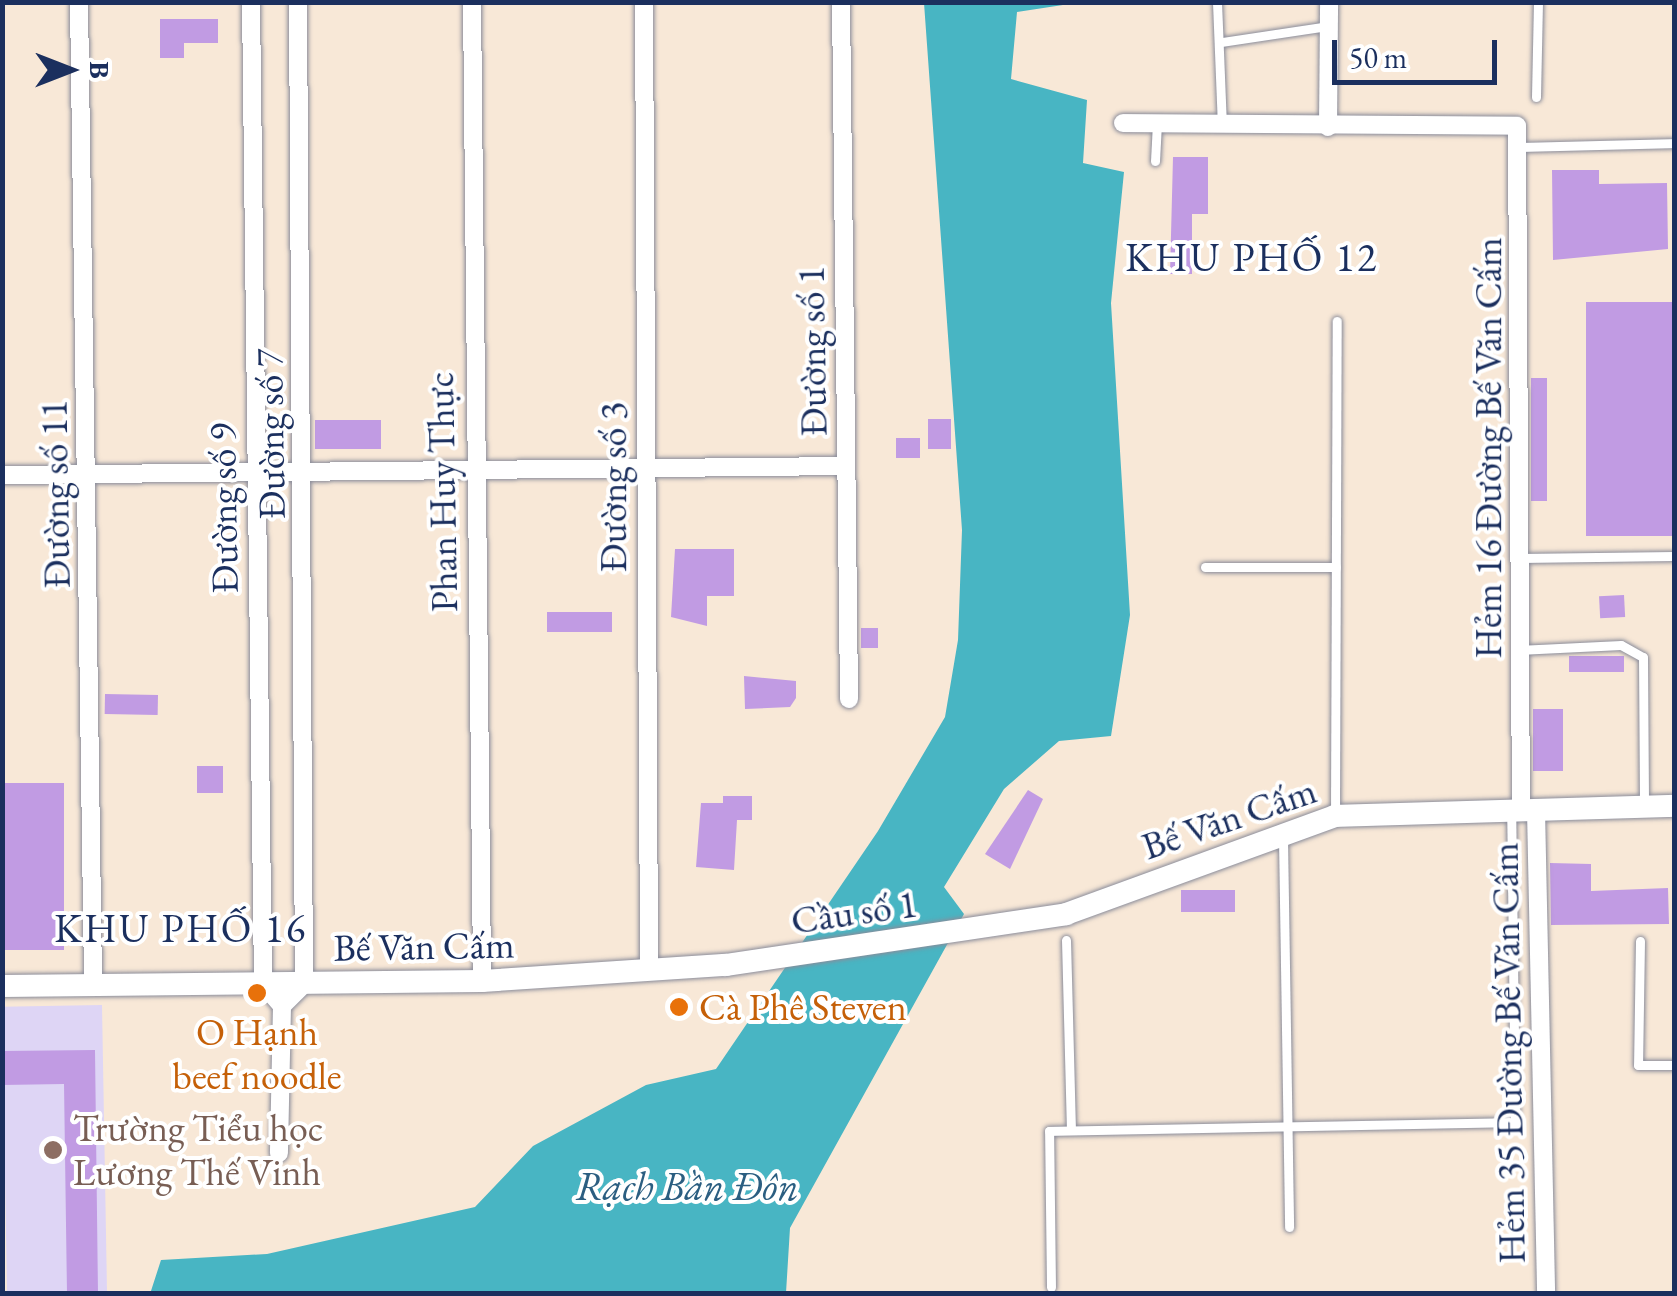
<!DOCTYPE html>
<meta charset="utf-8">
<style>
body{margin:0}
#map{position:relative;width:1677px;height:1296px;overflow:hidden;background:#f8e8d7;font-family:"EB Garamond",serif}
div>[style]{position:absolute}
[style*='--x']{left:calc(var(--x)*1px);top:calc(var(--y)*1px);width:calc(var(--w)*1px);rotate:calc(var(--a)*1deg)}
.built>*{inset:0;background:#ded5f5;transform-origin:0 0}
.water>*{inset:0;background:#48b5c3}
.building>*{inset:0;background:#c19be3;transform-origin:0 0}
.roads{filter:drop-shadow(0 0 2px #8a8c9a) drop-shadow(0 0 2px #8a8c9a)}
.service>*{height:9px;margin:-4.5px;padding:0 4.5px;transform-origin:4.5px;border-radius:4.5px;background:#fff}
.minor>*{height:18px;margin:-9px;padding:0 9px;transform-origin:9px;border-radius:9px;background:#fff}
.tertiary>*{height:22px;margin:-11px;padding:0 11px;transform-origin:11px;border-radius:11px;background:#fff}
.dots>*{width:28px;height:28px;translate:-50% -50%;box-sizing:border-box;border:5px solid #fff;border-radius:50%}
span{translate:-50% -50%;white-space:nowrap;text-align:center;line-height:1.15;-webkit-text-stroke:8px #fff;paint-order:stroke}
.street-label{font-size:38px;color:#1b2f5e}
.food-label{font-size:38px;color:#c56008}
.left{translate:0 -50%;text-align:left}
.education-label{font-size:38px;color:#785e54}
.neighbourhood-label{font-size:40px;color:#1b2f5e;letter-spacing:2.5px}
.water-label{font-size:40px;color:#2b5e81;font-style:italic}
.frame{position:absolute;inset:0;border:5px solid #1b2f5e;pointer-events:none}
.north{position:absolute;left:20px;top:20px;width:100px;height:100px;-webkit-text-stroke:8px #fff;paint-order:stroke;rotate:90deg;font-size:28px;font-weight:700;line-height:40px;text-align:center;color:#1b2f5e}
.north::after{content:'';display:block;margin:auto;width:35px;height:45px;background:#1b2f5e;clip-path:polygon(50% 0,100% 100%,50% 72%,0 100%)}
.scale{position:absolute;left:1332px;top:40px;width:165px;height:45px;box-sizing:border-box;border:5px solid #1b2f5e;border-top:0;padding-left:12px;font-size:30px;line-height:35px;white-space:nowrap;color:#1b2f5e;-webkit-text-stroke:8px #fff;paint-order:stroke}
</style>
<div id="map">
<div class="built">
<i style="left:102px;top:1005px;width:288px;height:100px;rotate:89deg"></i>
</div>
<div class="water">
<i style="clip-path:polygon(924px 3px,1076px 3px,1017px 12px,1011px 79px,1087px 100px,1083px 163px,1124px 172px,1111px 303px,1130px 615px,1111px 736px,1059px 741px,1004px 789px,944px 887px,964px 914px,790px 1228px,786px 1293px,150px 1294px,161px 1260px,267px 1254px,475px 1207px,533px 1146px,646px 1085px,716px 1069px,878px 831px,945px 717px,958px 640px,962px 530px)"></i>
</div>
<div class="building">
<i style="clip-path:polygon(160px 19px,218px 19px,218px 43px,184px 43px,184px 58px,160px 58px)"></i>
<i style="clip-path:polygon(1173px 157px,1208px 157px,1208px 214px,1192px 214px,1192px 274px,1170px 274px)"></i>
<i style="clip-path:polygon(1552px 170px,1599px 170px,1599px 184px,1667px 183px,1668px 249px,1553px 260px)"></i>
<i style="left:1674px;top:302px;width:234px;height:88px;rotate:90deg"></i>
<i style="left:1531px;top:378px;width:16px;height:123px"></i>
<i style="left:928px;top:419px;width:23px;height:30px"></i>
<i style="left:381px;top:420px;width:29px;height:66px;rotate:90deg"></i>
<i style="left:896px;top:438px;width:24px;height:20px"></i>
<i style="clip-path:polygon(675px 549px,734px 549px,734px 596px,707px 596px,707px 626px,671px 617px)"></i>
<i style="left:1624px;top:595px;width:22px;height:25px;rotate:87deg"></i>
<i style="left:612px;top:612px;width:20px;height:65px;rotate:90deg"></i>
<i style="left:861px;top:628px;width:17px;height:20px"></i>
<i style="left:1624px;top:656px;width:16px;height:55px;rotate:90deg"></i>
<i style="clip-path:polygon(744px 676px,796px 681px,796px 698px,790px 707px,745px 709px)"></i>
<i style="left:105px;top:694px;width:53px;height:20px;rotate:1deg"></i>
<i style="left:1533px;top:709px;width:30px;height:62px"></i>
<i style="left:197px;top:766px;width:26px;height:27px"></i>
<i style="left:5px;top:783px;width:59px;height:167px"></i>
<i style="clip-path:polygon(1028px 790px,1043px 799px,1010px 869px,985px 854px)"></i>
<i style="clip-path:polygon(723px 796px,752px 796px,752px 820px,737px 820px,734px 870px,696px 867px,701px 803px,723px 803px)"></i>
<i style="clip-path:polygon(1550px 863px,1591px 864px,1591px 891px,1668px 888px,1669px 924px,1551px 925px)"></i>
<i style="left:1181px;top:890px;width:54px;height:22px"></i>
<i style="clip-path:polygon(95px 1050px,98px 1294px,67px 1294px,64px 1084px,2px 1085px,2px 1051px)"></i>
</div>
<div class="roads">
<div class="service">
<i style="--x:1217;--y:2;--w:122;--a:87.7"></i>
<i style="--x:1222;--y:42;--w:107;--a:-8.6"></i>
<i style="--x:1536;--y:97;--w:95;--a:-88.8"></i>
<i style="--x:1524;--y:147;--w:150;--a:-1.5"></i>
<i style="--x:1155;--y:161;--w:37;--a:-87"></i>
<i style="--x:1520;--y:558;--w:154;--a:-0.7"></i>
<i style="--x:1205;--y:567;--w:131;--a:0"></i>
<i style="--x:1518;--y:650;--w:103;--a:-2.8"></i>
<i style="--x:1621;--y:645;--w:25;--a:29"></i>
<i style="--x:1643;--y:657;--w:147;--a:89.6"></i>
<i style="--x:1335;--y:813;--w:492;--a:-89.8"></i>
<i style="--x:1283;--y:838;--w:389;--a:89.1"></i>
<i style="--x:1066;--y:940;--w:190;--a:88.5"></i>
<i style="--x:1640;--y:941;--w:124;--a:90.9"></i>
<i style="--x:1638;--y:1065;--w:36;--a:0"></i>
<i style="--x:1051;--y:1287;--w:156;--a:-90.7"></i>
<i style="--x:1049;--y:1131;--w:466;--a:-1.1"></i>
<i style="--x:1515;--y:1122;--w:308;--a:-90.7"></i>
</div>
<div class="minor">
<i style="--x:79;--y:2;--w:983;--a:89.18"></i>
<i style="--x:251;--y:2;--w:982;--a:89.3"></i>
<i style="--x:263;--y:984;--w:29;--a:49"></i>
<i style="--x:282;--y:1006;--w:147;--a:91.2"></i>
<i style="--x:472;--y:2;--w:979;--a:89.41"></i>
<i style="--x:644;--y:2;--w:969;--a:89.7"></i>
<i style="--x:841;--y:2;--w:697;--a:89.34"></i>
<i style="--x:1123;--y:123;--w:394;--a:0.4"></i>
<i style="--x:1517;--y:126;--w:685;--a:89.67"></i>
<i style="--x:1328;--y:127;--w:125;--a:-89.5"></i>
<i style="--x:2;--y:475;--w:844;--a:-0.61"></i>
<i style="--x:1536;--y:810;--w:484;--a:88.8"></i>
<i style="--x:282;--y:1006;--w:31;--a:-45"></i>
<i style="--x:304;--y:984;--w:982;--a:-90.35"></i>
</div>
<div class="tertiary">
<i style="--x:2;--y:986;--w:480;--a:-0.6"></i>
<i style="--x:482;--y:981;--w:245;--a:-3.8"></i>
<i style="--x:726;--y:965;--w:344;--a:-8.5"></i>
<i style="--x:1066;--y:914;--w:286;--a:-20"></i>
<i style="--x:1335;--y:816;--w:339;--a:-1.7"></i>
</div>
</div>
<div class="dots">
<i style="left:257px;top:993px;background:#e8710a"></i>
<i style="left:679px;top:1007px;background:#e8710a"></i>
<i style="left:53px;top:1150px;background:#8d6e63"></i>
</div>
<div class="street-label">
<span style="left:812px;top:351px;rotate:-91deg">Đường số 1</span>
<span style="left:270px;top:434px;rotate:-91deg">Đường số 7</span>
<span style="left:1488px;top:448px;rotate:-90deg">Hẻm 16 Đường Bế Văn Cấm</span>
<span style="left:613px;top:487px;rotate:-90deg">Đường số 3</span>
<span style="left:442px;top:492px;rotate:-91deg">Phan Huy Thực</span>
<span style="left:55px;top:494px;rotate:-91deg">Đường số 11</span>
<span style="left:223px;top:508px;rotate:-91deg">Đường số 9</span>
<span style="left:1229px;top:818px;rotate:-19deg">Bế Văn Cấm</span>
<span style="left:854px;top:912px;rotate:-8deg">Cầu số 1</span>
<span style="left:424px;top:946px;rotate:-1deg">Bế Văn Cấm</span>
<span style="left:1508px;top:1053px;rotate:-91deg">Hẻm 35 Đường Bế Văn Cấm</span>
</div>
<div class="food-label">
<span class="left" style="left:699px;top:1007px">Cà Phê Steven</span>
<span style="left:257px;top:1054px">O Hạnh<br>beef noodle</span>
</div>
<div class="education-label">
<span class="left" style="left:73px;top:1150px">Trường Tiểu học<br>Lương Thế Vinh</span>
</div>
<div class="neighbourhood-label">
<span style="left:1252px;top:257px">KHU PHỐ 12</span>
<span style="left:181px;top:928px">KHU PHỐ 16</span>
</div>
<div class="water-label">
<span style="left:687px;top:1186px">Rạch Bần Đôn</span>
</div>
<div class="frame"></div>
<div class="north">B</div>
<div class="scale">50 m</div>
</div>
